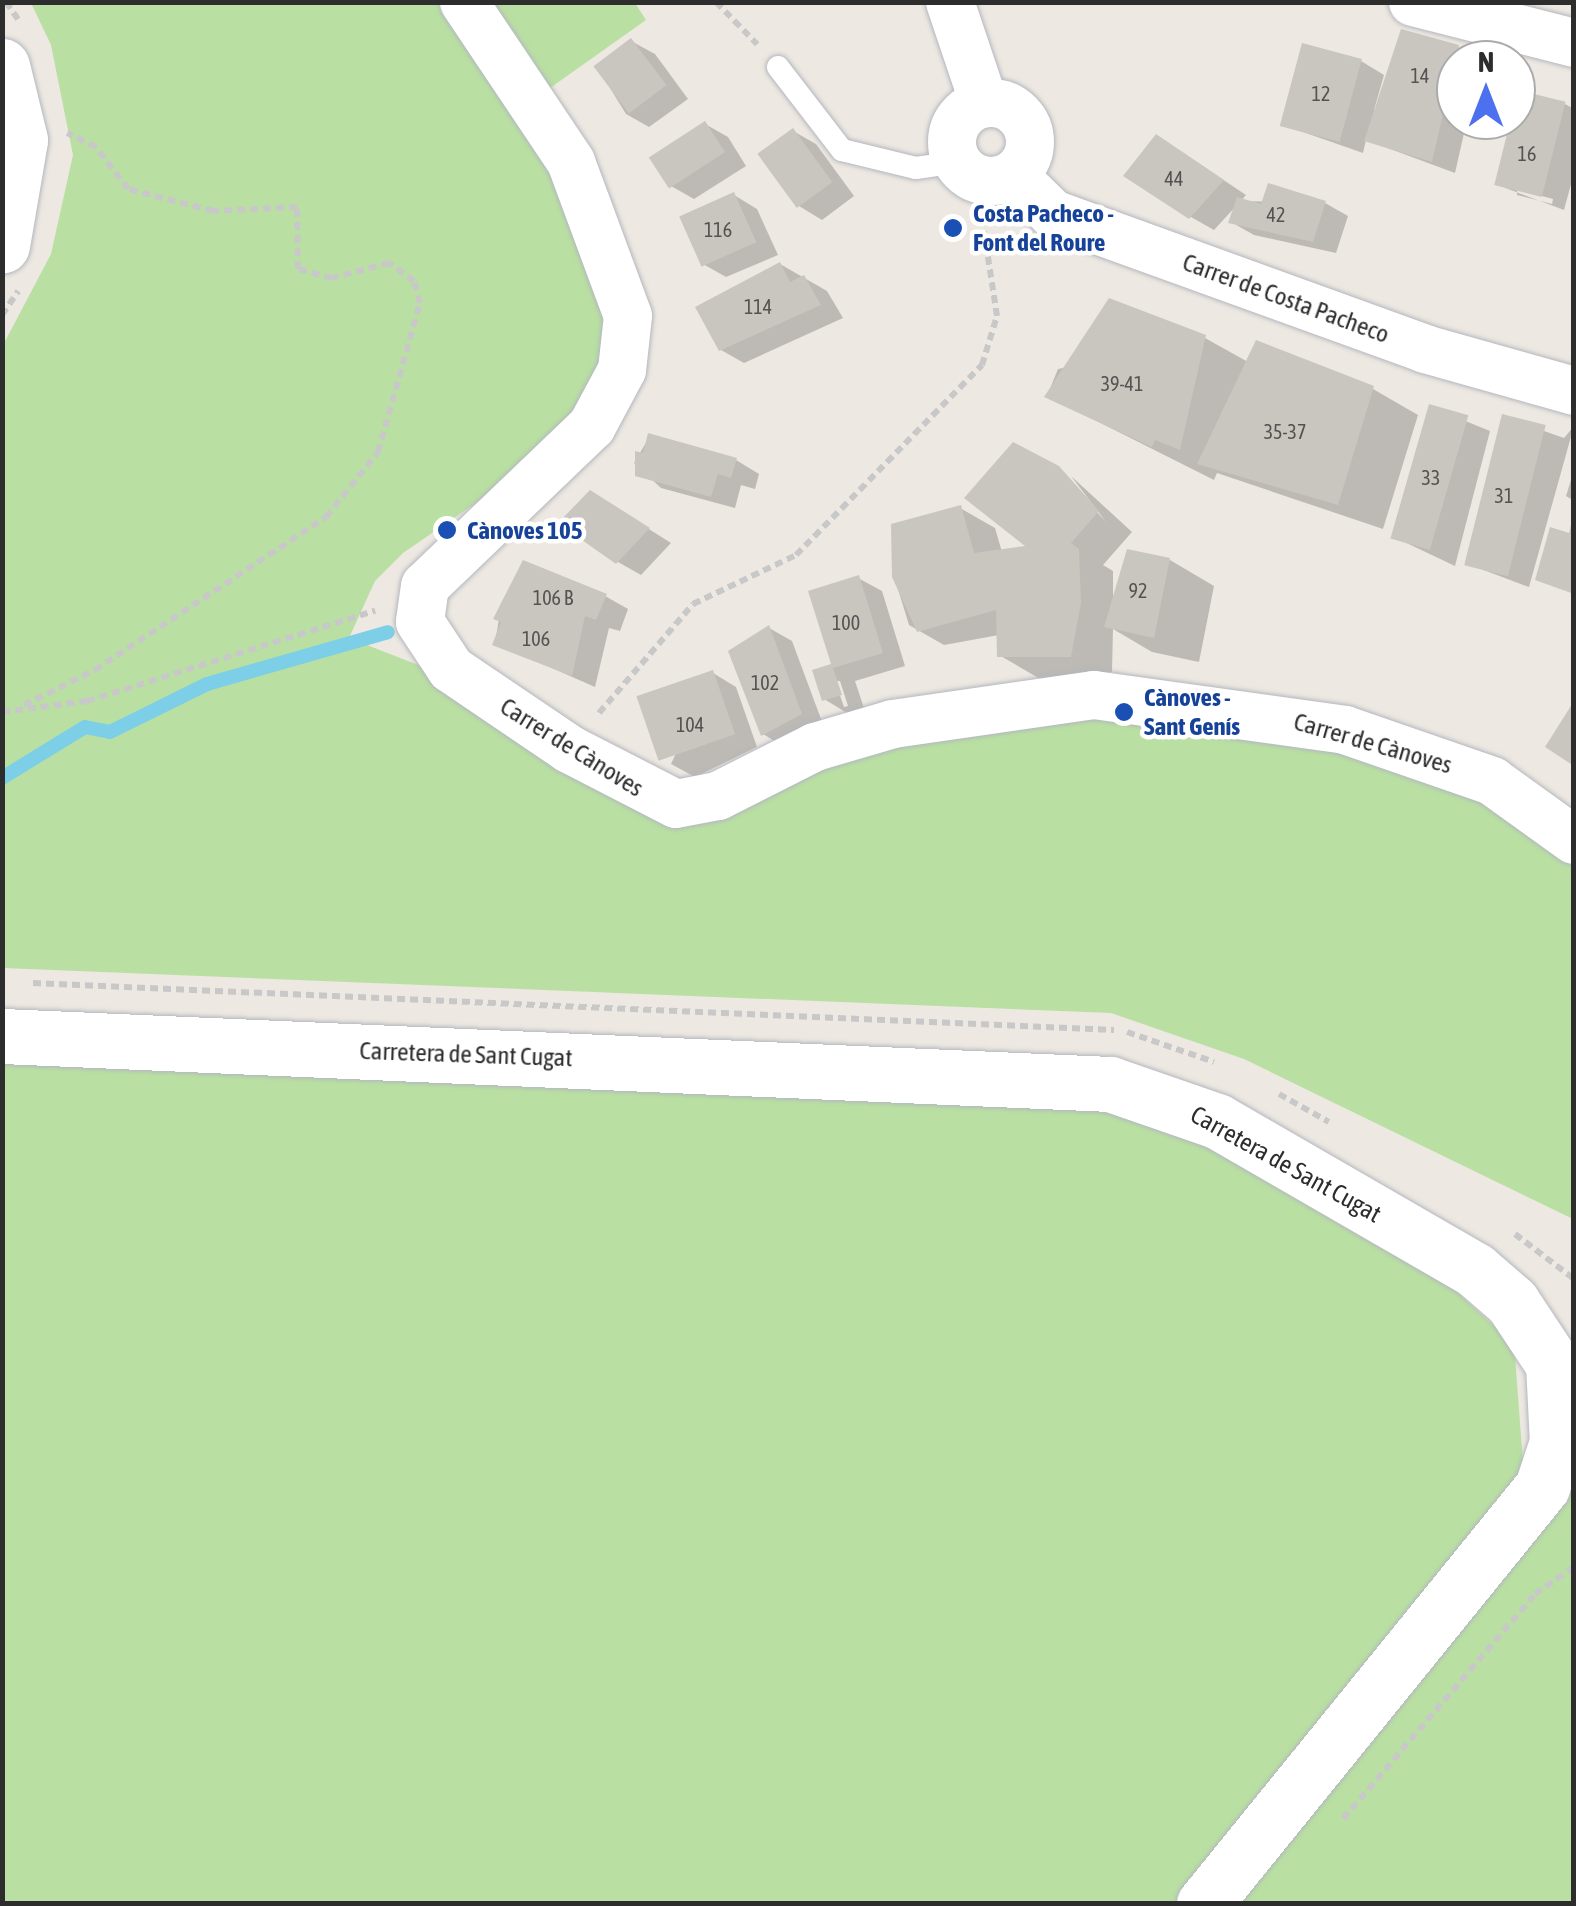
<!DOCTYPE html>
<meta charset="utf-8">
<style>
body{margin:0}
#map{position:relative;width:1576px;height:1906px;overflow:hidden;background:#ede8e1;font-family:"Asap Condensed",sans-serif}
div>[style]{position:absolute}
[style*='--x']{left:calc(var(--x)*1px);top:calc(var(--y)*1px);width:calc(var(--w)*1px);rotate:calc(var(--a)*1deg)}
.green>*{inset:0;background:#b9e0a2}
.shadow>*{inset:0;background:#0003}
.stream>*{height:14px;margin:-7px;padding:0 7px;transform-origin:7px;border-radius:7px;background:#7ccfe7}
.building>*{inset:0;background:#c9c6bf;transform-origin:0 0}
.path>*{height:6px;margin-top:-3px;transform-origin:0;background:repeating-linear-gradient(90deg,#c8c8c8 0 8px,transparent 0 13px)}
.roads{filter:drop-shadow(0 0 2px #b4b7bf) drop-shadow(0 0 2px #b4b7bf)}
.lane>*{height:22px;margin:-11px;padding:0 11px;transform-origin:11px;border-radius:11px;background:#fff}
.street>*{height:48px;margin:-24px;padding:0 24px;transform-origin:24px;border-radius:24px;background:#fff}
.street>.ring{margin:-24px;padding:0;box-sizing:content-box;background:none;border:48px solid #fff;border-radius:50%}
.secondary>*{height:55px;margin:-27.5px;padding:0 27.5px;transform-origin:27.5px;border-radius:27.5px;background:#fff}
.dots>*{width:28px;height:28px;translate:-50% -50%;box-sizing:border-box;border:5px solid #fff;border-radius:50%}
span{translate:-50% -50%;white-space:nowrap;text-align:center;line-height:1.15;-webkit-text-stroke:9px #fff;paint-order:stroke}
.number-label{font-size:20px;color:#545352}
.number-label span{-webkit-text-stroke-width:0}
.transit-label{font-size:25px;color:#164399;font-weight:700}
.left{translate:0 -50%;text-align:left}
.street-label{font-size:25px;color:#2d2d2d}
.frame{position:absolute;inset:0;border:5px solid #2d2d2d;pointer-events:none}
.north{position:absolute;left:1436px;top:40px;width:100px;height:100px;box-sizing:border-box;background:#fff;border:2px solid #ababab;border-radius:50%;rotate:0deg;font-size:28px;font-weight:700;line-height:40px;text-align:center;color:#2d2d2d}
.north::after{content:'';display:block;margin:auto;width:35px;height:45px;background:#4d71ee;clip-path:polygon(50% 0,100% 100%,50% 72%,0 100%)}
</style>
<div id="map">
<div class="green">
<i style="clip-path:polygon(31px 3px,442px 3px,564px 197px,607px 294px,609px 347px,587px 402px,486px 496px,403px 553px,375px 581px,349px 638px,454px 679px,637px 801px,1046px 712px,1295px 735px,1397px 762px,1573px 843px,1573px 1219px,1244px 1059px,1111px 1013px,3px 968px,2px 347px,51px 254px,73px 155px,51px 45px)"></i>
<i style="clip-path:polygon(488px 3px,635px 3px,646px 20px,550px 88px)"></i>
<i style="clip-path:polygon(3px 1057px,1063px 1098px,1178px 1130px,1447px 1283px,1514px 1344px,1523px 1462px,1573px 1465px,1573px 1903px,3px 1904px)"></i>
</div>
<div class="shadow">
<i style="clip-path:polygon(631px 41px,655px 54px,688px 99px,649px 127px,626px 114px,597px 67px)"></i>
<i style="clip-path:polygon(1458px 47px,1481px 60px,1456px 60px,1456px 120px,1467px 120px,1455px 173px,1366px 140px,1363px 153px,1283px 125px,1361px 61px,1384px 75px,1374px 110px)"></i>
<i style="clip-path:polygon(evenodd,1565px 104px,1574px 109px,1574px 173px,1564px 210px,1495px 184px,1565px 104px,1517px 189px,1553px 199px,1552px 204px,1517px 195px,1517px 189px)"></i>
<i style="clip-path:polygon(705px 124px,728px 137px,746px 166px,694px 199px,671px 186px)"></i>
<i style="clip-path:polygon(793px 131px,816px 144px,854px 196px,822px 220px,799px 206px)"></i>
<i style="clip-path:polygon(1180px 151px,1246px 195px,1241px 201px,1325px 203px,1348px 216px,1336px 253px,1254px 235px,1231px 222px,1237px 205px,1214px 230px,1191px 217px)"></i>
<i style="clip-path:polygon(734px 195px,757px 209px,778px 255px,726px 277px,703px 264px)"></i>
<i style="clip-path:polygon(780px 264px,827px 291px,843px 318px,744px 363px,721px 350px)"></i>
<i style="clip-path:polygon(1205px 338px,1248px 362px,1373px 389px,1418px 415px,1383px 529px,1217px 473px,1214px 480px,1047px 396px,1058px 369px)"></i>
<i style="clip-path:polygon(1431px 407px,1490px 431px,1455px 566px,1396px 538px)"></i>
<i style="clip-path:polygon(1504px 417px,1564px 438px,1574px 426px,1529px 587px,1465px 563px)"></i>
<i style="clip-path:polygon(650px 436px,736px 460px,759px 474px,755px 489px,741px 485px,735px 508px,661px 488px,634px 463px)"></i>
<i style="clip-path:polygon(1058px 468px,1106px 522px,1071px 476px,1132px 532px,1103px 565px,1113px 571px,1113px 600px,1170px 560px,1214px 586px,1199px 662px,1152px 652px,1113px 629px,1112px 672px,1042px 680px,999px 655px,999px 635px,944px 645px,909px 625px,894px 576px,960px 508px,995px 528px,1002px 552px,1031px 547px)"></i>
<i style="clip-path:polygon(1574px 470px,1574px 501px,1566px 496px)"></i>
<i style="clip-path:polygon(614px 507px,671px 543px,641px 575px,618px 562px)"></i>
<i style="clip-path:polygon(evenodd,858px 578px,882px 591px,905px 666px,855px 681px,864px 708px,847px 713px,824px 699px,815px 671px,834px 665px,858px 578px,835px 681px,840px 681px,848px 706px,844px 707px,835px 681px)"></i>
<i style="clip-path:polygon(605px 596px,628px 609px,620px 631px,609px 628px,595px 687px,495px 643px,502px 601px)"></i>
<i style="clip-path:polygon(769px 628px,792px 641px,824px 727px,786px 748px,763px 734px)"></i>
<i style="clip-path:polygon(713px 673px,736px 687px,757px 747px,695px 777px,671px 764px)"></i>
</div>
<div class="stream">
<i style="--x:2;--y:778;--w:97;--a:-31.6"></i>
<i style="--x:85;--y:727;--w:25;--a:11"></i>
<i style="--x:110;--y:732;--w:108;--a:-26.3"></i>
<i style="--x:207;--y:684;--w:188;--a:-16"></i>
</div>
<div class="building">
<i style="clip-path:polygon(1401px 29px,1459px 45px,1432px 162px,1364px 141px)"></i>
<i style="left:631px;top:38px;width:59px;height:47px;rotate:53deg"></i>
<i style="left:1302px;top:43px;width:62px;height:86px;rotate:15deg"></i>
<i style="left:1518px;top:90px;width:49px;height:98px;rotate:14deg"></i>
<i style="left:705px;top:121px;width:37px;height:67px;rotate:57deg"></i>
<i style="left:793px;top:128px;width:67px;height:44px;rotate:54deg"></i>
<i style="clip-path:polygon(1156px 134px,1224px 180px,1189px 219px,1123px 176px)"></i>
<i style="clip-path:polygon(1268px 183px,1326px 201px,1313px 242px,1228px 223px,1237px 197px,1261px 204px)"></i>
<i style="left:734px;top:192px;width:55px;height:60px;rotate:66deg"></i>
<i style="clip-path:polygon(780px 262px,790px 282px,804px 275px,821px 305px,719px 351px,695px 307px)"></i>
<i style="clip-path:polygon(1109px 298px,1206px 335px,1180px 450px,1155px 440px,1152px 447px,1044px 397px)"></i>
<i style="clip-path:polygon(1256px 340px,1374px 386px,1338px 505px,1197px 464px)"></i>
<i style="left:1429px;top:404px;width:41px;height:140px;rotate:16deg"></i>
<i style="left:1502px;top:414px;width:45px;height:156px;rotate:14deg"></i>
<i style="clip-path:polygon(648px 433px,737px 458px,731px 478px,718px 474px,711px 497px,635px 476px,635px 451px,643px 453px)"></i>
<i style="clip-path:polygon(1013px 442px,1059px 466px,1099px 511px,1071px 543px,1079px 549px,1081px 603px,1071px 657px,997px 657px,996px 610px,917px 632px,892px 577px,891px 524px,961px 505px,974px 553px,1025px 546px,964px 498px)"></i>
<i style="clip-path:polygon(590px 490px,650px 528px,616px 564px,558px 523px)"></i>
<i style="clip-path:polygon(1572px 521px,1574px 521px,1574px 594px,1535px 580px,1550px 527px,1569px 533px)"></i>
<i style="clip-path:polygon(1127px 549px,1170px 558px,1154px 638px,1104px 627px)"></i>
<i style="clip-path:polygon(523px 560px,607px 594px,596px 620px,585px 616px,572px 676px,492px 645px,501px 622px,493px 619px)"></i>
<i style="clip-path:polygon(859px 575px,883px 653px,833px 668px,842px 695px,822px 701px,812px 670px,831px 664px,808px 591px)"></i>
<i style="clip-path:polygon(769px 625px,802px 714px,761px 736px,728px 651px)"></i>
<i style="left:713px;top:670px;width:68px;height:81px;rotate:71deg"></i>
<i style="clip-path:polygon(1574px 701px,1574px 766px,1545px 747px)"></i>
</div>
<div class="path">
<i style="--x:6;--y:2;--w:21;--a:55"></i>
<i style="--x:716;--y:2;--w:59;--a:45.7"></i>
<i style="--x:2;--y:315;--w:29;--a:-56"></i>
<i style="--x:24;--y:705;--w:79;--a:-26.2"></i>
<i style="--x:95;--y:670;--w:277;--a:-33.5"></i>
<i style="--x:326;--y:517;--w:83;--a:-51.3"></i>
<i style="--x:378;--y:452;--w:155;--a:-74.3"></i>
<i style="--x:420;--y:303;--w:23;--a:-105"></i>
<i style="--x:414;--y:281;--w:31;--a:-144"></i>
<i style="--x:389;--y:263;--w:59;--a:165.3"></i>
<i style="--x:332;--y:278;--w:35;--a:-165"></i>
<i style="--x:298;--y:269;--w:62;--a:-90.9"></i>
<i style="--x:297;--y:207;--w:84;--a:177.3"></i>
<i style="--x:213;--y:211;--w:88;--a:-165.5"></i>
<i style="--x:128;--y:189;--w:53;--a:-127.3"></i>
<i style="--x:96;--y:147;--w:32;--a:-154"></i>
<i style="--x:2;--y:712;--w:86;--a:-7.4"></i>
<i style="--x:87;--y:701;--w:302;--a:-17.4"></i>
<i style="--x:599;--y:713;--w:144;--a:-49.2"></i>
<i style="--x:693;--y:604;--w:114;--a:-25.4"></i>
<i style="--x:796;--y:555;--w:266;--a:-45.6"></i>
<i style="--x:982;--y:365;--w:51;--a:-73"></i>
<i style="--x:997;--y:316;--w:92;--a:-98.7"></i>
<i style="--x:33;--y:983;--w:1082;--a:2.49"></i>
<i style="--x:1127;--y:1032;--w:92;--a:19"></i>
<i style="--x:1279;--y:1094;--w:57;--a:29.2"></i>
<i style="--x:1515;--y:1234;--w:74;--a:37.3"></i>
<i style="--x:1343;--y:1819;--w:296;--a:-49.5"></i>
<i style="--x:1535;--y:1594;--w:47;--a:-34.7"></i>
</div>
<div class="roads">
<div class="lane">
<i style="--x:778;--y:67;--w:105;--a:52.4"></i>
<i style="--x:842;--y:150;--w:76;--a:13.7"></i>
<i style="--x:916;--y:168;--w:41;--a:-8.3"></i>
</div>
<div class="street">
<i style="--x:464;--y:2;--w:192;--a:56.2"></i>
<i style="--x:571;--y:162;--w:164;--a:69.7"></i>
<i style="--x:628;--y:316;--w:54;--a:96.3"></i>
<i style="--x:622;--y:370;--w:64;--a:118.2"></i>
<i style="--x:592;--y:426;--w:231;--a:136.2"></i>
<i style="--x:425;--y:586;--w:36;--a:98"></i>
<i style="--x:420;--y:622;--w:56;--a:56.6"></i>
<i style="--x:451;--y:669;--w:143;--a:34.1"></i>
<i style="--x:569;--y:749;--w:120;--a:27.2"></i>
<i style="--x:676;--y:804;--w:43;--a:-10.8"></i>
<i style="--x:718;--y:796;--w:109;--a:-26.8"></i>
<i style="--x:815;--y:747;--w:81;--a:-16.4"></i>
<i style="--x:893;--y:724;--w:203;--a:-8.2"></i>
<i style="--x:1094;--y:695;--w:253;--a:7.9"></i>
<i style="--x:1345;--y:730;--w:156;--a:19.1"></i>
<i style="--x:1492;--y:781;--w:101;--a:35.7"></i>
<i style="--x:950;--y:2;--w:107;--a:71.4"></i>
<i style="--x:1413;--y:2;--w:166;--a:14.3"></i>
<i class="ring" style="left:952px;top:103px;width:30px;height:30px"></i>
<i style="--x:1013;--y:175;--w:56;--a:44.3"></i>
<i style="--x:1053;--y:214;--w:396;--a:19.9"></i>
<i style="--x:1425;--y:349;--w:155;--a:15.7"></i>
</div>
<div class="secondary">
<i style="--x:2;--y:66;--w:76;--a:76.3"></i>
<i style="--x:20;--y:140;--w:107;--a:99.7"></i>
<i style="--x:2;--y:1036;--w:1109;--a:2.48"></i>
<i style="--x:1110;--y:1084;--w:113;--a:19.1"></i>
<i style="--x:1217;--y:1121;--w:298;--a:30"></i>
<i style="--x:1475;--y:1270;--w:49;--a:40.9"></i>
<i style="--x:1512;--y:1302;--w:74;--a:56.5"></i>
<i style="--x:1553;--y:1364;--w:78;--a:87.1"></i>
<i style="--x:1557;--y:1442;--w:47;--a:108.4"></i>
<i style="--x:1542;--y:1487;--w:537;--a:129.03"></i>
</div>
</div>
<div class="dots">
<i style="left:953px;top:228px;background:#1a4fb4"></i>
<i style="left:447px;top:530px;background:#1a4fb4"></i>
<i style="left:1124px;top:712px;background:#1a4fb4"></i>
</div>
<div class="number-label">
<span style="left:1420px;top:75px">14</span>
<span style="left:1321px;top:93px">12</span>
<span style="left:1527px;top:153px">16</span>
<span style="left:1174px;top:178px">44</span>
<span style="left:1276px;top:214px">42</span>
<span style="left:718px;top:229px">116</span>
<span style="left:758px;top:306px">114</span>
<span style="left:1122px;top:383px">39-41</span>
<span style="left:1285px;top:431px">35-37</span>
<span style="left:1431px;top:477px">33</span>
<span style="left:1504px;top:495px">31</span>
<span style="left:1138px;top:590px">92</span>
<span style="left:553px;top:597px">106 B</span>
<span style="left:846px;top:622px">100</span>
<span style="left:536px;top:638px">106</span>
<span style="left:765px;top:682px">102</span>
<span style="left:690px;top:724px">104</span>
</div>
<div class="transit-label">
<span class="left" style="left:973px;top:228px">Costa Pacheco -<br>Font del Roure</span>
<span class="left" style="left:467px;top:530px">Cànoves 105</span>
<span class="left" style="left:1144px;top:712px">Cànoves -<br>Sant Genís</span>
</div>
<div class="street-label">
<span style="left:1286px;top:298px;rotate:20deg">Carrer de Costa Pacheco</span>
<span style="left:1373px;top:743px;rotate:16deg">Carrer de Cànoves</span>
<span style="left:572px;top:747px;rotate:32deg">Carrer de Cànoves</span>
<span style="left:466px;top:1054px;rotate:2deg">Carretera de Sant Cugat</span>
<span style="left:1286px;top:1164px;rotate:29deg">Carretera de Sant Cugat</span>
</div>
<div class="frame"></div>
<div class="north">N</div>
</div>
